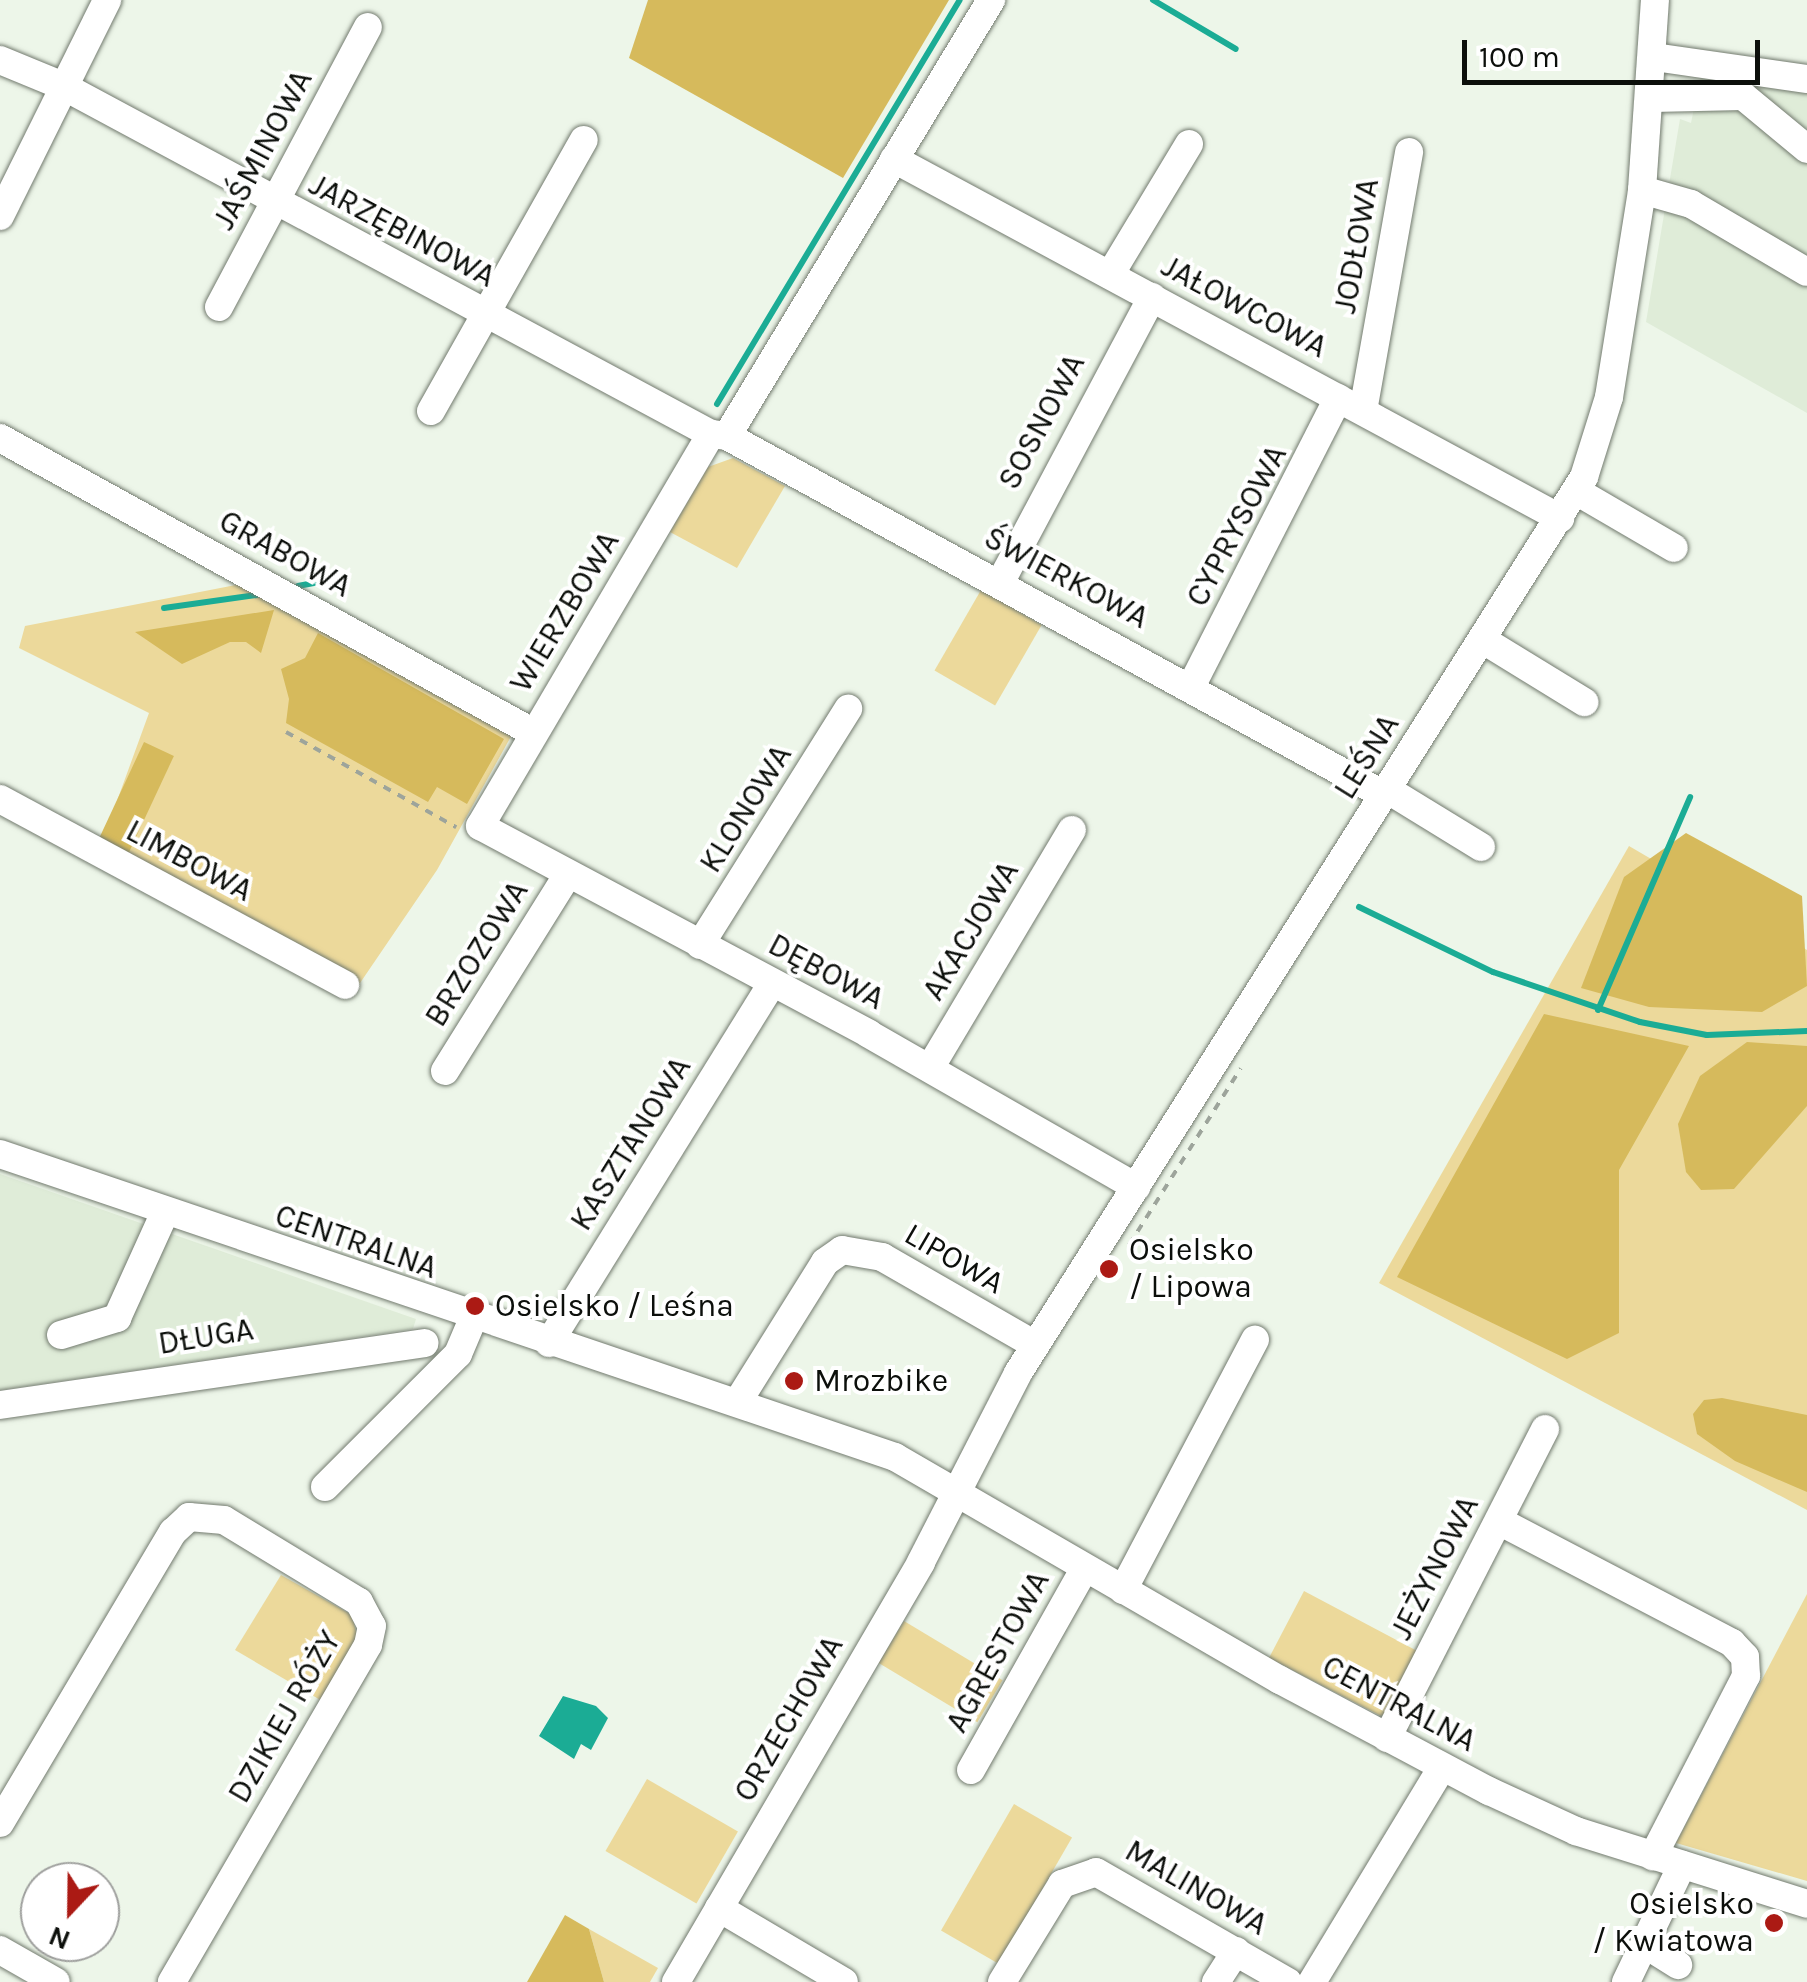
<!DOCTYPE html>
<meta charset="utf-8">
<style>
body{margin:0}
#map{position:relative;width:1807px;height:1982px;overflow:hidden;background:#edf6e9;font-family:Karla,sans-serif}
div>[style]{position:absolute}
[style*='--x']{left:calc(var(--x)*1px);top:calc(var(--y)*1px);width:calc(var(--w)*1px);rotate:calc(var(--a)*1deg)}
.built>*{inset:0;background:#dfecd8}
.green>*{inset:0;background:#ecd99b;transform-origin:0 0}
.forest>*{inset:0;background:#d6ba5c;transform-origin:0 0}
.water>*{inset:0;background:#1bac95}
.stream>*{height:6px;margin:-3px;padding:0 3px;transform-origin:3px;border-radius:3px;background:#1bac95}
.path>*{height:4px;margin-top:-2px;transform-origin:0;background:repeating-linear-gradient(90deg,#9da49b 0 8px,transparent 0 16px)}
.roads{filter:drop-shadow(0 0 2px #727a6e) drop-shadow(0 0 2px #727a6e)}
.minor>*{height:28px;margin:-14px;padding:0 14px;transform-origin:14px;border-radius:14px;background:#fff}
.dots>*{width:28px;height:28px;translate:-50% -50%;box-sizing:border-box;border:5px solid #fff;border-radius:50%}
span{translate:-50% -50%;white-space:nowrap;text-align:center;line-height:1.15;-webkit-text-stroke:8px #fff;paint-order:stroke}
.street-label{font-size:32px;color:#0c0f0b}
.poi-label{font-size:32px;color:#0c0f0b}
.left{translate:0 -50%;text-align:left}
.right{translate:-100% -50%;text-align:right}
.north{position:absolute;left:20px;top:1862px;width:100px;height:100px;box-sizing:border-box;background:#fff;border:2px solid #9e9f9d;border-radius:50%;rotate:202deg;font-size:28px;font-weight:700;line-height:40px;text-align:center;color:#0c0f0b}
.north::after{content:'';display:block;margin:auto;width:35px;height:45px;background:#ab1a14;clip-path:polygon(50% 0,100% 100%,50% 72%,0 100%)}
.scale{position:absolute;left:1462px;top:40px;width:298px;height:45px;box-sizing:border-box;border:5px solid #0c0f0b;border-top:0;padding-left:12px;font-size:30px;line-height:35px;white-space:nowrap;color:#0c0f0b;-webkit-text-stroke:8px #fff;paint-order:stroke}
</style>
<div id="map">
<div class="built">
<i style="clip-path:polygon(1702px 68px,1807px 84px,1807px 413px,1646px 322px,1680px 119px,1691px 123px)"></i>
<i style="clip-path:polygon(0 1174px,416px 1319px,413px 1329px,0 1390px)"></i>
</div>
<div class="green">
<i style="clip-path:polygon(733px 458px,785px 486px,737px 568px,670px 532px,708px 467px)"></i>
<i style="clip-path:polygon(246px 583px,514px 731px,437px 870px,358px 986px,102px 842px,149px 713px,19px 648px,25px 626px)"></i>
<i style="left:981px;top:590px;width:70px;height:93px;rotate:30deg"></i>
<i style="clip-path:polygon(1629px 846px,1807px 950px,1807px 1510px,1379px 1283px)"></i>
<i style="clip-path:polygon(281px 1575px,352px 1615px,358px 1640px,322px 1701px,235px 1650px)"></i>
<i style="clip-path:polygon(1304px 1591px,1421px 1653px,1390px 1711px,1381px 1716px,1269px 1658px)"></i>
<i style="clip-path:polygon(1807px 1594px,1807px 1881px,1676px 1843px)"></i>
<i style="left:904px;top:1621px;width:115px;height:49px;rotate:31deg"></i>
<i style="left:647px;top:1779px;width:105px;height:83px;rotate:30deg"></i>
<i style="left:1014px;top:1804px;width:67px;height:146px;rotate:30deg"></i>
<i style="clip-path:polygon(589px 1929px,658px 1968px,650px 1982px,604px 1982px)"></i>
</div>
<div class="forest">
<i style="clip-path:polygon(648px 0,949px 0,843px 178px,629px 58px)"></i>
<i style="clip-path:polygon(274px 610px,261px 653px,246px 642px,230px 642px,182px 664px,135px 632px)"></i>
<i style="clip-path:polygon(318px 633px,504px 739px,467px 804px,437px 787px,428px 802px,286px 723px,289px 699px,281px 669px,305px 658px)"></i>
<i style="left:144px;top:742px;width:33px;height:108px;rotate:25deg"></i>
<i style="clip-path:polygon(1686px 833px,1802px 896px,1807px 986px,1762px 1012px,1649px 1007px,1581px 988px,1624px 877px)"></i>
<i style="clip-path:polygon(1544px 1014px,1689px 1046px,1619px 1170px,1619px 1333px,1567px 1359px,1397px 1277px)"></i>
<i style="clip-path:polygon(1747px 1042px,1807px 1046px,1807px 1106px,1734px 1189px,1701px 1190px,1686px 1172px,1678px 1124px,1700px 1076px)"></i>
<i style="clip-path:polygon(1722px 1398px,1807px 1415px,1807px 1492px,1735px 1461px,1697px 1434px,1693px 1414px,1704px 1400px)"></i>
<i style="clip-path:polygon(565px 1915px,589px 1929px,604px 1982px,527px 1982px)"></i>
</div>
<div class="water">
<i style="clip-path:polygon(563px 1696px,596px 1706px,608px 1718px,591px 1750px,581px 1744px,574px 1759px,539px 1736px)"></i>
</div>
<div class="stream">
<i style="--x:1153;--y:0;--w:96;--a:30.6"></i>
<i style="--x:717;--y:404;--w:471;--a:-59"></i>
<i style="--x:298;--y:586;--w:48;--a:-10.8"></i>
<i style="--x:164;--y:608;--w:94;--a:-8"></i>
<i style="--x:1359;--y:907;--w:149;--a:25.9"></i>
<i style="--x:1493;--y:972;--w:155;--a:18.8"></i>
<i style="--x:1640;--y:1022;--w:68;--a:11"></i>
<i style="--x:1707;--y:1035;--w:100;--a:-2.3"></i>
<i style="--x:1598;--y:1010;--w:232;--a:-66.6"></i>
</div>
<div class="path">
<i style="--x:286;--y:732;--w:195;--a:29.2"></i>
<i style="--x:1129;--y:1245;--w:209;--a:-57.7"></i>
</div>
<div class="roads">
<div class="minor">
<i style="--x:1654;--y:57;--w:155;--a:8.2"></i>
<i style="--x:0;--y:60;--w:68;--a:22.4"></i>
<i style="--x:63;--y:86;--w:736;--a:28.24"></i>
<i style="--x:711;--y:434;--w:16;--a:7"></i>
<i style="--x:727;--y:436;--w:749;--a:28.65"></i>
<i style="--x:1652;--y:98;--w:91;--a:-1.3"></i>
<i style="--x:1743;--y:96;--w:83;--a:39.6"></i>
<i style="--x:894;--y:159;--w:757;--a:28.33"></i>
<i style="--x:1642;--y:190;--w:51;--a:15.9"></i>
<i style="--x:1691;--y:204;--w:134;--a:30.4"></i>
<i style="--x:0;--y:216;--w:241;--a:-63.6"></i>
<i style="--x:1110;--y:275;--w:153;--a:-58.9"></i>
<i style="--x:219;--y:307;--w:317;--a:-62"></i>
<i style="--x:431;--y:411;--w:311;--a:-60.6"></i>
<i style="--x:1363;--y:411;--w:263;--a:-79.9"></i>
<i style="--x:711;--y:434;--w:455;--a:120.5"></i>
<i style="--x:480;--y:826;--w:441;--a:28.1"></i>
<i style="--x:869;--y:1034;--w:308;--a:29.8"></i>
<i style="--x:727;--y:436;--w:510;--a:-58.8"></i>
<i style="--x:0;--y:438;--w:610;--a:28.92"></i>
<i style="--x:1576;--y:491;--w:113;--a:30.2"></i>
<i style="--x:1000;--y:583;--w:324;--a:-62"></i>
<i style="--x:1483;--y:640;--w:119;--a:31.5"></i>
<i style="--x:1192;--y:685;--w:322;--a:-63"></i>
<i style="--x:1388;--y:790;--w:109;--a:31.5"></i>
<i style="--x:0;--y:799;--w:392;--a:28.3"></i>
<i style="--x:700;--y:945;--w:279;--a:-57.9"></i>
<i style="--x:930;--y:1068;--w:277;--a:-59.2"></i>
<i style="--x:445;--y:1071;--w:232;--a:-58"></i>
<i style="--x:0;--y:1154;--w:945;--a:18.7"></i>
<i style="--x:895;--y:1457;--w:445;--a:30.1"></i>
<i style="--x:1280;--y:1680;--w:237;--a:28"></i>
<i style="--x:1489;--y:1791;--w:96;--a:24.7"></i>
<i style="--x:1576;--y:1831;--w:242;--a:17.5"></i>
<i style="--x:61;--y:1335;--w:59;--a:-16.9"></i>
<i style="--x:117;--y:1318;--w:116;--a:-65.6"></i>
<i style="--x:549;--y:1343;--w:423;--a:-58.2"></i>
<i style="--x:737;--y:1403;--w:166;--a:-58"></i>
<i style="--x:825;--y:1262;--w:21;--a:-35"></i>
<i style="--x:842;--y:1250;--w:41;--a:9.9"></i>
<i style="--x:882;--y:1257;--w:177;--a:29.9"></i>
<i style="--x:0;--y:1405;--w:429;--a:-8.3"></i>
<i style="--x:325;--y:1487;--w:188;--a:-45"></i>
<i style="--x:458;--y:1354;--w:39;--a:-67"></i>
<i style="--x:1499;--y:1521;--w:263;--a:27.6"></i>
<i style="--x:1732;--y:1643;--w:19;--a:47"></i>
<i style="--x:1745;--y:1657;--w:19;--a:87"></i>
<i style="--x:1746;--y:1676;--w:203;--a:117.3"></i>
<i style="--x:1123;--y:1590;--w:283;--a:-62.2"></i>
<i style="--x:1387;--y:1738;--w:347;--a:-62.9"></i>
<i style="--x:971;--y:1770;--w:232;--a:-60.6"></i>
<i style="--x:0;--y:1823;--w:339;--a:-59.3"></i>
<i style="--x:173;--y:1532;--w:22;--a:-43"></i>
<i style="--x:189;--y:1517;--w:35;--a:5"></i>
<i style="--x:224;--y:1520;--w:158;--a:31.3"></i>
<i style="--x:359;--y:1602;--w:27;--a:62"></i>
<i style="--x:372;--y:1626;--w:19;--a:102"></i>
<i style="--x:368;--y:1645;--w:390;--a:120.2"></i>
<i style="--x:719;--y:1908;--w:145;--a:30.6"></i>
<i style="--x:1646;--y:1945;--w:38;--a:32"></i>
<i style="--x:0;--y:1950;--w:64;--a:29.7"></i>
<i style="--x:676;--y:1982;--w:486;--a:-59.7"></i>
<i style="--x:921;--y:1562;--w:212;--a:-62.8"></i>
<i style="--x:1018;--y:1373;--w:1060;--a:-57.72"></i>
<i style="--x:1584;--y:477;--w:84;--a:-72.6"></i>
<i style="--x:1609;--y:397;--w:210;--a:-80.9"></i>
<i style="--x:1642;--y:190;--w:190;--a:-86.1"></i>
<i style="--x:1002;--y:1982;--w:115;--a:-58.5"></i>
<i style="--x:1062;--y:1884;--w:36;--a:-19"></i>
<i style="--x:1096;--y:1872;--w:221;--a:29.8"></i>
<i style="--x:1216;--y:1982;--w:37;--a:-57"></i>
<i style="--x:1312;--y:1982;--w:251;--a:-58.8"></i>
<i style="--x:1626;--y:1982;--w:130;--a:-64.4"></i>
</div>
</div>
<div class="dots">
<i style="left:1109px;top:1269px;background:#ab1a14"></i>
<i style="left:475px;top:1306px;background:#ab1a14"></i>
<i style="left:794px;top:1381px;background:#ab1a14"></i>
<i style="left:1774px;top:1923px;background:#ab1a14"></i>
</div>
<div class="street-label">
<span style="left:263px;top:150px;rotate:-62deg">JAŚMINOWA</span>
<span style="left:402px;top:231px;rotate:28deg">JARZĘBINOWA</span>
<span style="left:1357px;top:246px;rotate:-80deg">JODŁOWA</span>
<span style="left:1244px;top:307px;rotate:28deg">JAŁOWCOWA</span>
<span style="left:1042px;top:422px;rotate:-62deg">SOSNOWA</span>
<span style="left:1237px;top:526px;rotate:-62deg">CYPRYSOWA</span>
<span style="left:285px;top:554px;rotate:29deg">GRABOWA</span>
<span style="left:1066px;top:578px;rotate:28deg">ŚWIERKOWA</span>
<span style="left:565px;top:612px;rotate:-59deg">WIERZBOWA</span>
<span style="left:1367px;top:757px;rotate:-58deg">LEŚNA</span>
<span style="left:746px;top:809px;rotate:-58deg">KLONOWA</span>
<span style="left:189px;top:861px;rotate:28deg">LIMBOWA</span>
<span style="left:971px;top:931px;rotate:-59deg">AKACJOWA</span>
<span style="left:477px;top:954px;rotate:-58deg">BRZOZOWA</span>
<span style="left:826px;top:972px;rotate:28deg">DĘBOWA</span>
<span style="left:631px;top:1144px;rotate:-58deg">KASZTANOWA</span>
<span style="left:356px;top:1242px;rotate:19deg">CENTRALNA</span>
<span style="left:954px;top:1259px;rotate:30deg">LIPOWA</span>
<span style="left:206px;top:1337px;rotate:-9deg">DŁUGA</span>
<span style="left:1435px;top:1568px;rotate:-63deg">JEŻYNOWA</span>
<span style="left:998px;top:1652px;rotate:-61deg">AGRESTOWA</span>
<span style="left:1399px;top:1704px;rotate:28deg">CENTRALNA</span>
<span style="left:285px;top:1717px;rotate:-60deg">DZIKIEJ RÓŻY</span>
<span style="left:789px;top:1719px;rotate:-60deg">ORZECHOWA</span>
<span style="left:1196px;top:1888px;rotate:30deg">MALINOWA</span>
</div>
<div class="poi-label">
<span class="left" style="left:1129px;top:1269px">Osielsko<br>/ Lipowa</span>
<span class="left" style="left:495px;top:1306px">Osielsko / Leśna</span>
<span class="left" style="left:814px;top:1381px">Mrozbike</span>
<span class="right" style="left:1754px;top:1923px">Osielsko<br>/ Kwiatowa</span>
</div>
<div class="north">N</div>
<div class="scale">100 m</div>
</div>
